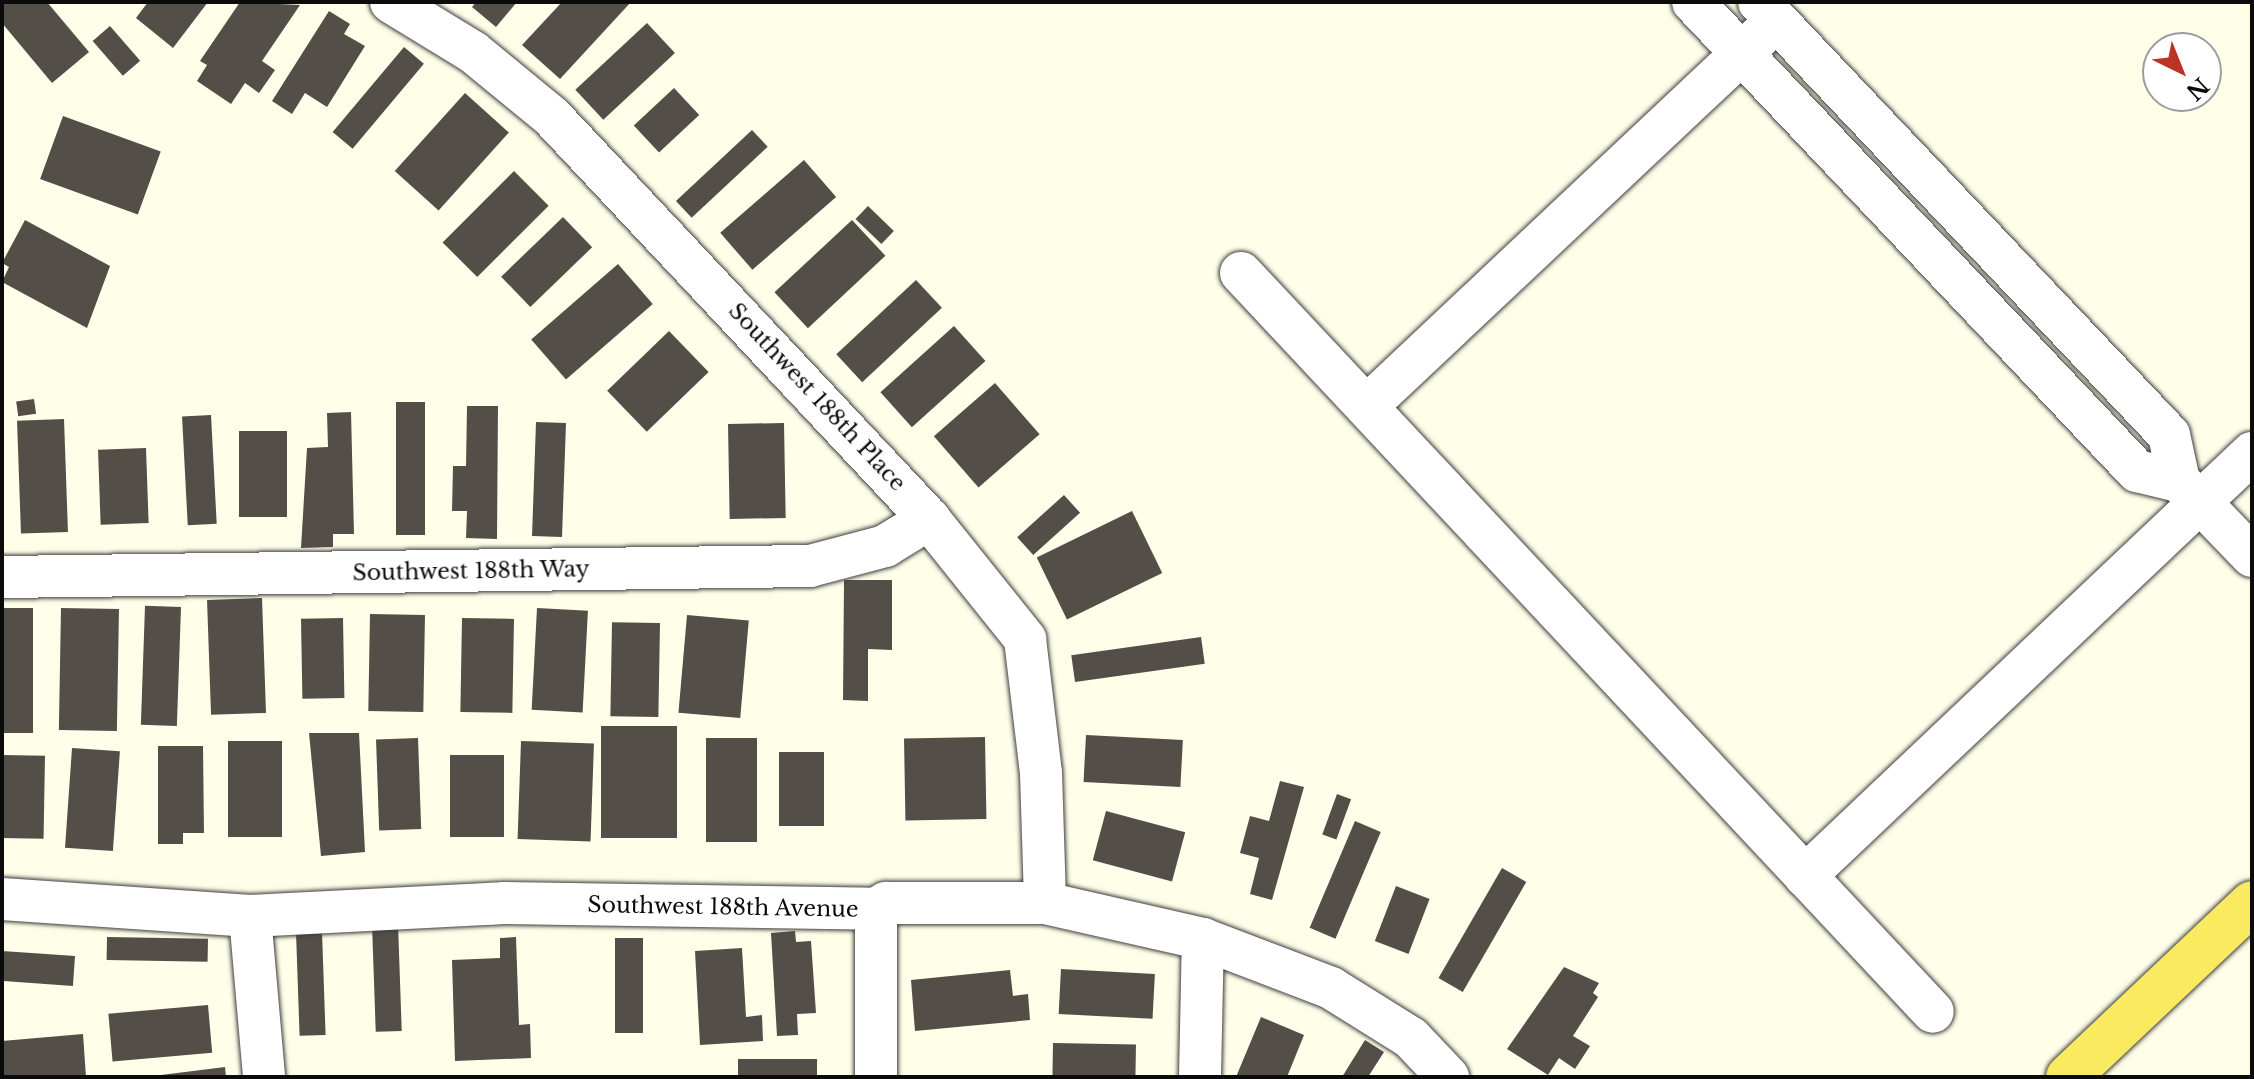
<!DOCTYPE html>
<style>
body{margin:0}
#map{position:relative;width:2254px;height:1079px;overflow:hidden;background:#fffee9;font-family:"Libre Baskerville",serif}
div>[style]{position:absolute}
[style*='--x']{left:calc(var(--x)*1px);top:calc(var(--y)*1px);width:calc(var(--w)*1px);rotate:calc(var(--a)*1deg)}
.building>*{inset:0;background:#534e47;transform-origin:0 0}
.roads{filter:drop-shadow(0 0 2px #3e3e3e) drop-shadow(0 0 2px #3e3e3e)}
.minor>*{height:42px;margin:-21px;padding:0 21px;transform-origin:21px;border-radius:21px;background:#fff}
.major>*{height:44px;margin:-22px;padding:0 22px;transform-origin:22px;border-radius:22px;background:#f9ea5f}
span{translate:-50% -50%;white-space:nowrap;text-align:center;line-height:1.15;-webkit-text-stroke:8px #fff;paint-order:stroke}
.street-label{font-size:22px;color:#0b0b0b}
.frame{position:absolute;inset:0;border:4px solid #0b0b0b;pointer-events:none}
.north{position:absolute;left:2142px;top:32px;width:80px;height:80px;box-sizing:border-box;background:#fff;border:2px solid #9d9d9d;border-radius:50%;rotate:137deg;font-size:22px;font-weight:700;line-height:32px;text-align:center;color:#0b0b0b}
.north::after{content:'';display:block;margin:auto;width:28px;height:36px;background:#ba3324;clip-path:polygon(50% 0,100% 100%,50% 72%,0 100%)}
</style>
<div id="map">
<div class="building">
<i style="clip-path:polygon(2px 2px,47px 2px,89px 52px,52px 83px,2px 23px)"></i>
<i style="clip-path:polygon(148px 2px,208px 2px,173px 48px,136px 18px)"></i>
<i style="clip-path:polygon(240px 2px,300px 5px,262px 61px,275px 70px,259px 93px,245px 83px,231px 104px,197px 81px,207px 65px,200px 61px)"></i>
<i style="clip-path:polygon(476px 2px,517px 2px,496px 27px,472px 7px)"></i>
<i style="clip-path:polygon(562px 2px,631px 2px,560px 79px,522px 45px)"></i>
<i style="clip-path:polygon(329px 11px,350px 24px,344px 34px,365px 46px,327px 107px,305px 93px,292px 114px,272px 101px)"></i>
<i style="left:647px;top:23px;width:41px;height:98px;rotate:47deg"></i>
<i style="left:110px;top:26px;width:46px;height:23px;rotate:49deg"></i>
<i style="left:404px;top:47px;width:26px;height:111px;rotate:40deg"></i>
<i style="left:674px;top:88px;width:37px;height:55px;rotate:47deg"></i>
<i style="left:465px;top:93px;width:59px;height:105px;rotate:42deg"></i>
<i style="left:63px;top:116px;width:104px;height:67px;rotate:20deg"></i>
<i style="left:752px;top:130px;width:23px;height:104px;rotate:47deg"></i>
<i style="left:804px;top:160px;width:49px;height:111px;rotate:49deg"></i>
<i style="left:514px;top:171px;width:49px;height:101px;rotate:45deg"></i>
<i style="left:868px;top:206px;width:36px;height:18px;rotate:44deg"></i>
<i style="left:563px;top:217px;width:42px;height:86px;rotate:46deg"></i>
<i style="clip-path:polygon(25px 220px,110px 266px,87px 328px,2px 282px,9px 267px,2px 263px)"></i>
<i style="left:852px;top:220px;width:49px;height:106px;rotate:47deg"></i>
<i style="left:618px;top:264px;width:53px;height:115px;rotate:49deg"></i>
<i style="left:916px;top:280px;width:38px;height:109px;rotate:47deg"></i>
<i style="left:954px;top:326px;width:47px;height:99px;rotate:48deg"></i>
<i style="left:669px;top:331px;width:57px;height:86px;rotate:46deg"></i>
<i style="left:995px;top:383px;width:68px;height:81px;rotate:49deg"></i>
<i style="left:34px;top:399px;width:15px;height:18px;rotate:82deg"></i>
<i style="left:396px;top:402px;width:29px;height:133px"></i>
<i style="clip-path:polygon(467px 406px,498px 406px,497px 539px,466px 538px,467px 511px,452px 511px,453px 466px,466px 466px)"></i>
<i style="clip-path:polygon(351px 412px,354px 534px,333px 534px,333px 547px,301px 548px,307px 448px,328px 447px,327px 413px)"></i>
<i style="left:211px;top:415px;width:109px;height:29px;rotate:87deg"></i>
<i style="left:64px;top:419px;width:113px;height:47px;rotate:88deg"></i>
<i style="left:536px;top:422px;width:30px;height:114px;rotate:2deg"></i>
<i style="left:784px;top:423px;width:95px;height:56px;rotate:89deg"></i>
<i style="left:239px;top:431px;width:48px;height:86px"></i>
<i style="left:146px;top:448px;width:75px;height:48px;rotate:88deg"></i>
<i style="left:1064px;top:495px;width:24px;height:63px;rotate:48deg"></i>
<i style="left:1132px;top:511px;width:69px;height:106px;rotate:64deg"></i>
<i style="clip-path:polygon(844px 580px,892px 580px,892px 650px,868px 649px,868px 701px,843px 700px)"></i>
<i style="left:262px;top:598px;width:115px;height:55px;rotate:88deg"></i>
<i style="left:181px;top:607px;width:119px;height:36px;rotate:92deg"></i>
<i style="left:2px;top:608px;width:31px;height:125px"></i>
<i style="left:61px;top:608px;width:58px;height:122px;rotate:1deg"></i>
<i style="left:537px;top:608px;width:51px;height:102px;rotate:3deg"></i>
<i style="left:370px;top:614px;width:55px;height:97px;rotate:1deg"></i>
<i style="left:687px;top:615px;width:62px;height:98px;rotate:5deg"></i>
<i style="left:343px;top:618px;width:80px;height:42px;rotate:89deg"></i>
<i style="left:462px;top:618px;width:52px;height:94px;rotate:1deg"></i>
<i style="left:660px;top:623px;width:94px;height:48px;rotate:91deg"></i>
<i style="left:1201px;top:637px;width:27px;height:131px;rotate:82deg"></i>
<i style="left:601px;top:726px;width:76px;height:112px"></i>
<i style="clip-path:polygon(309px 733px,359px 733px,365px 852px,321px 856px)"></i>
<i style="left:1086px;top:735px;width:97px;height:47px;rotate:3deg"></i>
<i style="left:985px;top:737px;width:82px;height:81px;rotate:89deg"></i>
<i style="left:418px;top:738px;width:91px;height:42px;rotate:88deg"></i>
<i style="left:706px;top:738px;width:51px;height:104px"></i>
<i style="left:228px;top:741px;width:54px;height:96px"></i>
<i style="left:521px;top:741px;width:73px;height:98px;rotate:2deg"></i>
<i style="clip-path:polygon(158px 746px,203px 746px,204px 833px,183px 833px,183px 844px,158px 844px)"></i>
<i style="left:72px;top:748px;width:48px;height:100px;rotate:4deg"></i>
<i style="left:779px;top:752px;width:45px;height:74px"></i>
<i style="left:2px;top:755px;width:43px;height:83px;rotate:1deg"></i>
<i style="left:450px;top:755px;width:54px;height:82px"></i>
<i style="clip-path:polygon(1280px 781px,1304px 787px,1272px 900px,1250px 894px,1259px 858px,1240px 853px,1250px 816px,1269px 821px)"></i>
<i style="left:1337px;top:794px;width:15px;height:43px;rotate:20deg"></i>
<i style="left:1106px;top:811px;width:82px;height:51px;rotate:15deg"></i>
<i style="left:1355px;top:821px;width:28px;height:116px;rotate:23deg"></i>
<i style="left:1502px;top:868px;width:28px;height:127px;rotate:30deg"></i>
<i style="left:1396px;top:886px;width:36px;height:59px;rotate:21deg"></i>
<i style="left:398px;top:924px;width:107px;height:26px;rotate:88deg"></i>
<i style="clip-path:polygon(795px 931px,796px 942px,811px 941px,816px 1013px,797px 1014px,798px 1035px,777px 1036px,771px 933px)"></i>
<i style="left:322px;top:932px;width:103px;height:26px;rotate:88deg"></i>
<i style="left:107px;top:937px;width:101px;height:23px;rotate:1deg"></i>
<i style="clip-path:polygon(516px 937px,519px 1025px,530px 1024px,531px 1058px,455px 1061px,452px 960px,500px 958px,500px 938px)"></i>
<i style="left:615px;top:938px;width:28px;height:95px"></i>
<i style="clip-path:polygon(742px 948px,746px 1017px,762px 1015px,763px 1041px,700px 1045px,695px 951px)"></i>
<i style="left:75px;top:956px;width:30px;height:73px;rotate:94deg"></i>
<i style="clip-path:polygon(1564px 967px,1599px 983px,1593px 993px,1598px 997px,1573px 1036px,1590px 1046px,1575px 1069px,1559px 1058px,1548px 1075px,1507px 1049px)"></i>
<i style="left:1061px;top:969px;width:94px;height:45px;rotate:3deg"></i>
<i style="clip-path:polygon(1010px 970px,1013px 996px,1028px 994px,1030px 1020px,915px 1031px,911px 980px)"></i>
<i style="left:208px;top:1005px;width:48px;height:100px;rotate:85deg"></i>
<i style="clip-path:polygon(1261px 1017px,1304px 1035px,1287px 1077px,1236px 1077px)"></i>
<i style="clip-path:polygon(83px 1034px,86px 1077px,2px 1077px,2px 1041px)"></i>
<i style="clip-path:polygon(1365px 1040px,1384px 1052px,1368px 1077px,1342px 1077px)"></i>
<i style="left:1053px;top:1043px;width:83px;height:34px;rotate:1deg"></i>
<i style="left:817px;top:1059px;width:18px;height:79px;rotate:90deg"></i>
<i style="clip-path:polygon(225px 1067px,226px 1077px,161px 1077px,161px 1075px)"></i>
</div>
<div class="roads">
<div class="minor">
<i style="--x:391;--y:2;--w:96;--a:31.4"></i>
<i style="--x:473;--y:52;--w:101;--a:39.4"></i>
<i style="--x:551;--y:116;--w:553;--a:46.83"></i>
<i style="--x:929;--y:519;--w:154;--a:51.3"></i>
<i style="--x:1025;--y:639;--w:135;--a:83.2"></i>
<i style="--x:1041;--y:773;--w:130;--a:88.2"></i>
<i style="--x:1693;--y:2;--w:646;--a:46.57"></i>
<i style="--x:2137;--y:471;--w:43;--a:13.4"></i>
<i style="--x:2179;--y:481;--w:30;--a:45"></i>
<i style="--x:2200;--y:502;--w:544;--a:136.56"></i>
<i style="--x:1759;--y:2;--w:596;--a:46.56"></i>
<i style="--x:2169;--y:435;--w:47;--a:77.7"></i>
<i style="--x:1241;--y:273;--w:1012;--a:46.88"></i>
<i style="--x:1367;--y:406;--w:540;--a:-43.27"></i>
<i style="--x:2252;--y:453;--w:71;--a:136.7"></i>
<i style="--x:2200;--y:502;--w:75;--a:46.1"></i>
<i style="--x:2;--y:577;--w:808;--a:-0.78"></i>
<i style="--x:810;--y:566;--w:78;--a:-14.9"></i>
<i style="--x:885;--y:546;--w:52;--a:-31.5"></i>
<i style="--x:2;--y:899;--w:249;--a:3.9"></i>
<i style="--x:250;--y:916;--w:254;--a:-2.9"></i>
<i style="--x:504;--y:903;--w:372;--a:0.9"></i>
<i style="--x:876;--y:909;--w:12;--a:-31"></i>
<i style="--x:886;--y:903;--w:159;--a:0"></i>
<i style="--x:1045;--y:903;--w:162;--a:12.8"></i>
<i style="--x:1203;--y:939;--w:137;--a:20.9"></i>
<i style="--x:1331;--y:988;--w:94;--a:32"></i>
<i style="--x:1411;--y:1038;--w:54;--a:46.5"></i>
<i style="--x:876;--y:909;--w:168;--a:90"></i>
<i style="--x:250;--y:916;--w:162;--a:85"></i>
<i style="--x:1200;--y:1077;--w:138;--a:-88.8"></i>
</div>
<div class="major">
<i style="--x:2068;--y:1077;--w:253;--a:-43.4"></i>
</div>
</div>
<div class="street-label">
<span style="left:817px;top:397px;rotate:47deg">Southwest 188th Place</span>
<span style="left:471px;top:571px;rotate:-1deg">Southwest 188th Way</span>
<span style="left:723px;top:907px;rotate:1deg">Southwest 188th Avenue</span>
</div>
<div class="frame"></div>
<div class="north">N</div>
</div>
